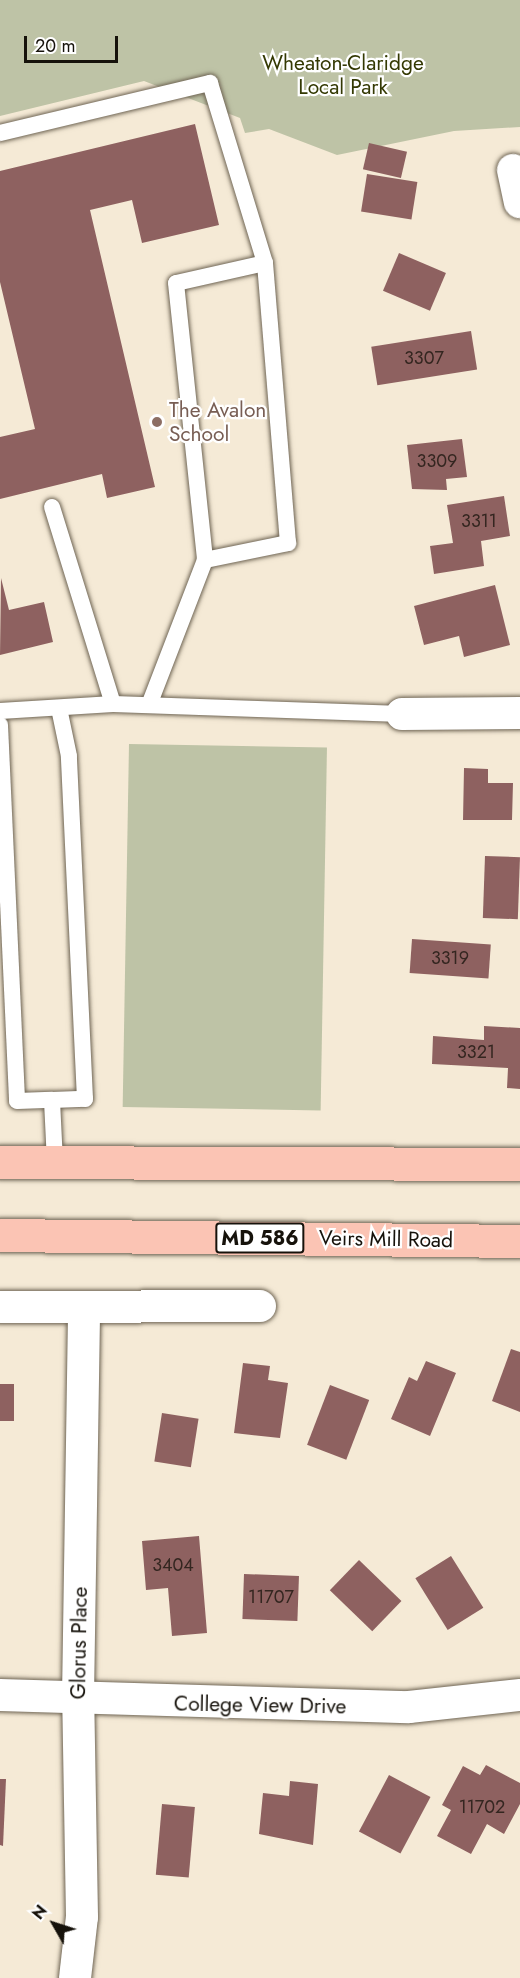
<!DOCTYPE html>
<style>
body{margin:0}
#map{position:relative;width:520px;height:1978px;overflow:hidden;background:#f5ead6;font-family:Jost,sans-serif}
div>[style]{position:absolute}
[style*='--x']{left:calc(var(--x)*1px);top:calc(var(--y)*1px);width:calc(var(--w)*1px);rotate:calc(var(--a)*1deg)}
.green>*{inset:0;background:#bec3a6;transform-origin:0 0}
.building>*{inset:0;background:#8e6160;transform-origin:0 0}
.roads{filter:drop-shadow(0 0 2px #6f6554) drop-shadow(0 0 2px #6f6554)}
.lane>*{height:16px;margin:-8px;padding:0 8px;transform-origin:8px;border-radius:8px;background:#fff}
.street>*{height:32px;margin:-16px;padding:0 16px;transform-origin:16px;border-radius:16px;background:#fff}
.primary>*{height:33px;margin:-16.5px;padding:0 16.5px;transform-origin:16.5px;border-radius:16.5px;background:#fbc4b4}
.dots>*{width:16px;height:16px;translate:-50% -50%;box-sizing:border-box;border:3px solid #fff;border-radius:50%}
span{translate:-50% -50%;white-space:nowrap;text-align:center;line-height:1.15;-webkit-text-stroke:4.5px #fff;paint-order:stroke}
.number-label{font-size:18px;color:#342620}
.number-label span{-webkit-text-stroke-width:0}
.shield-label span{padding:2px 4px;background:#fff;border:2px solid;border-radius:4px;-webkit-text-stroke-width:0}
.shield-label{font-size:20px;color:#16120b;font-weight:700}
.park-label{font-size:21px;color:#343903}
.education-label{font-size:21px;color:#785e54}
.left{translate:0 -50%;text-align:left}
.street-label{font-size:21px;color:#16120b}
.north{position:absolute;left:24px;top:1894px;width:60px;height:60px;-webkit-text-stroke:4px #fff;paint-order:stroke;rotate:309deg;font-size:16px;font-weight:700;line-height:24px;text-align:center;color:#16120b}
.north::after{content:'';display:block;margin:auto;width:21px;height:27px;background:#16120b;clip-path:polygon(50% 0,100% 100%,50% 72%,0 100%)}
.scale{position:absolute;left:24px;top:36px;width:94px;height:27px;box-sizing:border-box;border:3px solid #16120b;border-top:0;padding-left:8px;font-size:18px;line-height:21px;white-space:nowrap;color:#16120b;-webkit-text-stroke:4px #fff;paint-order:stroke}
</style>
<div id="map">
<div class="green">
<i style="clip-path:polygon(0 0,520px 0,520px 127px,454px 131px,337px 155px,269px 129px,245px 133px,240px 118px,144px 81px,0 116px)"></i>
<i style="left:129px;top:744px;width:198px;height:363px;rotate:1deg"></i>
</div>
<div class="building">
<i style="clip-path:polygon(195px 124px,219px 225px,142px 243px,132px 200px,90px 210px,155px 487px,107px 498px,102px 474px,0 499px,0 437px,35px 429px,0 282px,0 171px)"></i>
<i style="left:369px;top:143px;width:39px;height:27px;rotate:13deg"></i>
<i style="left:367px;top:174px;width:51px;height:38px;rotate:9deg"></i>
<i style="left:399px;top:253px;width:51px;height:41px;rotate:23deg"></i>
<i style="left:471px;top:331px;width:39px;height:101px;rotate:81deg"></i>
<i style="clip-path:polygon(462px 439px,467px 477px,446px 479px,447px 490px,412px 489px,407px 445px)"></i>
<i style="clip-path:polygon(504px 496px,510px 536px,481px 541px,484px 566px,434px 574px,430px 546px,453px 543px,447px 505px)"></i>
<i style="clip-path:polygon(1px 578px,9px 610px,44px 602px,53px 642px,0 655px)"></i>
<i style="clip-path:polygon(495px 585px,510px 645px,464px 657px,459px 636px,424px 645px,414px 606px)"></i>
<i style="clip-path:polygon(464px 768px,488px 769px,488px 783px,513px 783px,512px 820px,463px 820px)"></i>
<i style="left:485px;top:856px;width:35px;height:62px;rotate:2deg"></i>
<i style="left:412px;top:939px;width:79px;height:34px;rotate:4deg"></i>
<i style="clip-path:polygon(484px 1026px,520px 1028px,520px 1089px,507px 1088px,508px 1068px,432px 1064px,433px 1036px,484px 1040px)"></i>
<i style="clip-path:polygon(511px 1349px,520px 1352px,520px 1412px,492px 1401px)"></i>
<i style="clip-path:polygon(426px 1361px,456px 1373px,430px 1436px,391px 1419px,409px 1377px,417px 1381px)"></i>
<i style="clip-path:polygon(243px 1363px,270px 1366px,268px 1380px,288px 1383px,280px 1438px,234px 1433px)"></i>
<i style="left:0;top:1384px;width:14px;height:37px"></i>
<i style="left:330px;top:1385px;width:42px;height:64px;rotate:21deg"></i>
<i style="left:162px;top:1413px;width:37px;height:49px;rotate:9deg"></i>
<i style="clip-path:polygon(199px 1536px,207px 1633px,172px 1636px,168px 1588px,146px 1590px,142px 1541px)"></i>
<i style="left:451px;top:1556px;width:61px;height:42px;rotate:58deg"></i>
<i style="left:359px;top:1560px;width:59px;height:42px;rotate:44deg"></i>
<i style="left:244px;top:1574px;width:55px;height:45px;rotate:2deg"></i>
<i style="clip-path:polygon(486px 1765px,520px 1783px,520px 1804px,504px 1834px,487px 1824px,471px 1854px,437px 1836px,451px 1810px,442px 1805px,463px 1766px,480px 1775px)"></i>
<i style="left:389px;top:1775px;width:47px;height:64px;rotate:28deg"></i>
<i style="clip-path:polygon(0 1779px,6px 1779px,3px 1846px,0 1845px)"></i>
<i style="clip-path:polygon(290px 1781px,318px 1784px,313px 1845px,259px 1834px,263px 1793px,289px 1796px)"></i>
<i style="left:162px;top:1804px;width:33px;height:71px;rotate:5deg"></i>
</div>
<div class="roads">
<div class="lane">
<i style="--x:0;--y:133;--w:216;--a:-13.4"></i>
<i style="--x:210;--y:83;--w:188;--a:73"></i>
<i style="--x:265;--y:263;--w:91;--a:167.3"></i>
<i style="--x:176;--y:283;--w:279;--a:84"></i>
<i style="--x:205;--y:560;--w:155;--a:111.1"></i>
<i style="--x:52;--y:507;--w:206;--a:72.8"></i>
<i style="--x:205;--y:560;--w:85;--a:-11.6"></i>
<i style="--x:288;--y:543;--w:281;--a:-94.7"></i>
<i style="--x:0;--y:711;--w:113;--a:-3.5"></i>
<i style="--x:113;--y:704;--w:289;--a:2"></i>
<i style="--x:0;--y:725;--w:376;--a:87.4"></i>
<i style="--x:17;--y:1101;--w:35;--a:-2"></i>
<i style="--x:55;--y:1162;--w:62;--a:-92.8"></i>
<i style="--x:52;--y:1100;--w:33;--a:-2"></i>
<i style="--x:85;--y:1099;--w:343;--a:-92.7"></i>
<i style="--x:69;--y:756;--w:49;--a:-101.8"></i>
</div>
<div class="street">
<i style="--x:513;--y:170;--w:33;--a:78"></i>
<i style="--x:402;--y:714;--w:118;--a:-0.5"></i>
<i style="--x:0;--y:1307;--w:260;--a:-0.2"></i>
<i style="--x:0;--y:1695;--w:409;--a:1.7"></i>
<i style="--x:409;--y:1707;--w:112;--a:-6.2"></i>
<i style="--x:75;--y:1978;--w:61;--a:-83.5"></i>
<i style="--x:82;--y:1917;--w:220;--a:-91"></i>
<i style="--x:78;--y:1697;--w:389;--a:-89.1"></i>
</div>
<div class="primary">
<i style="--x:0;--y:1162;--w:520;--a:0.22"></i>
<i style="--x:0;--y:1235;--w:520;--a:0.66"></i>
</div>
</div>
<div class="dots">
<i style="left:157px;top:422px;background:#8d6e63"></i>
</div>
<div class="number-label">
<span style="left:424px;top:358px">3307</span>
<span style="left:437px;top:461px">3309</span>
<span style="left:479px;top:521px">3311</span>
<span style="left:450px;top:958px">3319</span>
<span style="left:476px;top:1052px">3321</span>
<span style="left:173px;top:1565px">3404</span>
<span style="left:271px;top:1597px">11707</span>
<span style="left:482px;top:1807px">11702</span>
</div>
<div class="shield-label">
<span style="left:260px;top:1238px">MD 586</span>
</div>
<div class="park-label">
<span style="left:343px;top:75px">Wheaton-Claridge<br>Local Park</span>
</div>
<div class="education-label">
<span class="left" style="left:169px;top:422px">The Avalon<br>School</span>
</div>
<div class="street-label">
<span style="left:386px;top:1239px;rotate:1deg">Veirs Mill Road</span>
<span style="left:79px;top:1643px;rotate:-89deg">Glorus Place</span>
<span style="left:260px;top:1705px;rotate:1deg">College View Drive</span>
</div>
<div class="north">N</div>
<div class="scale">20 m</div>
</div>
